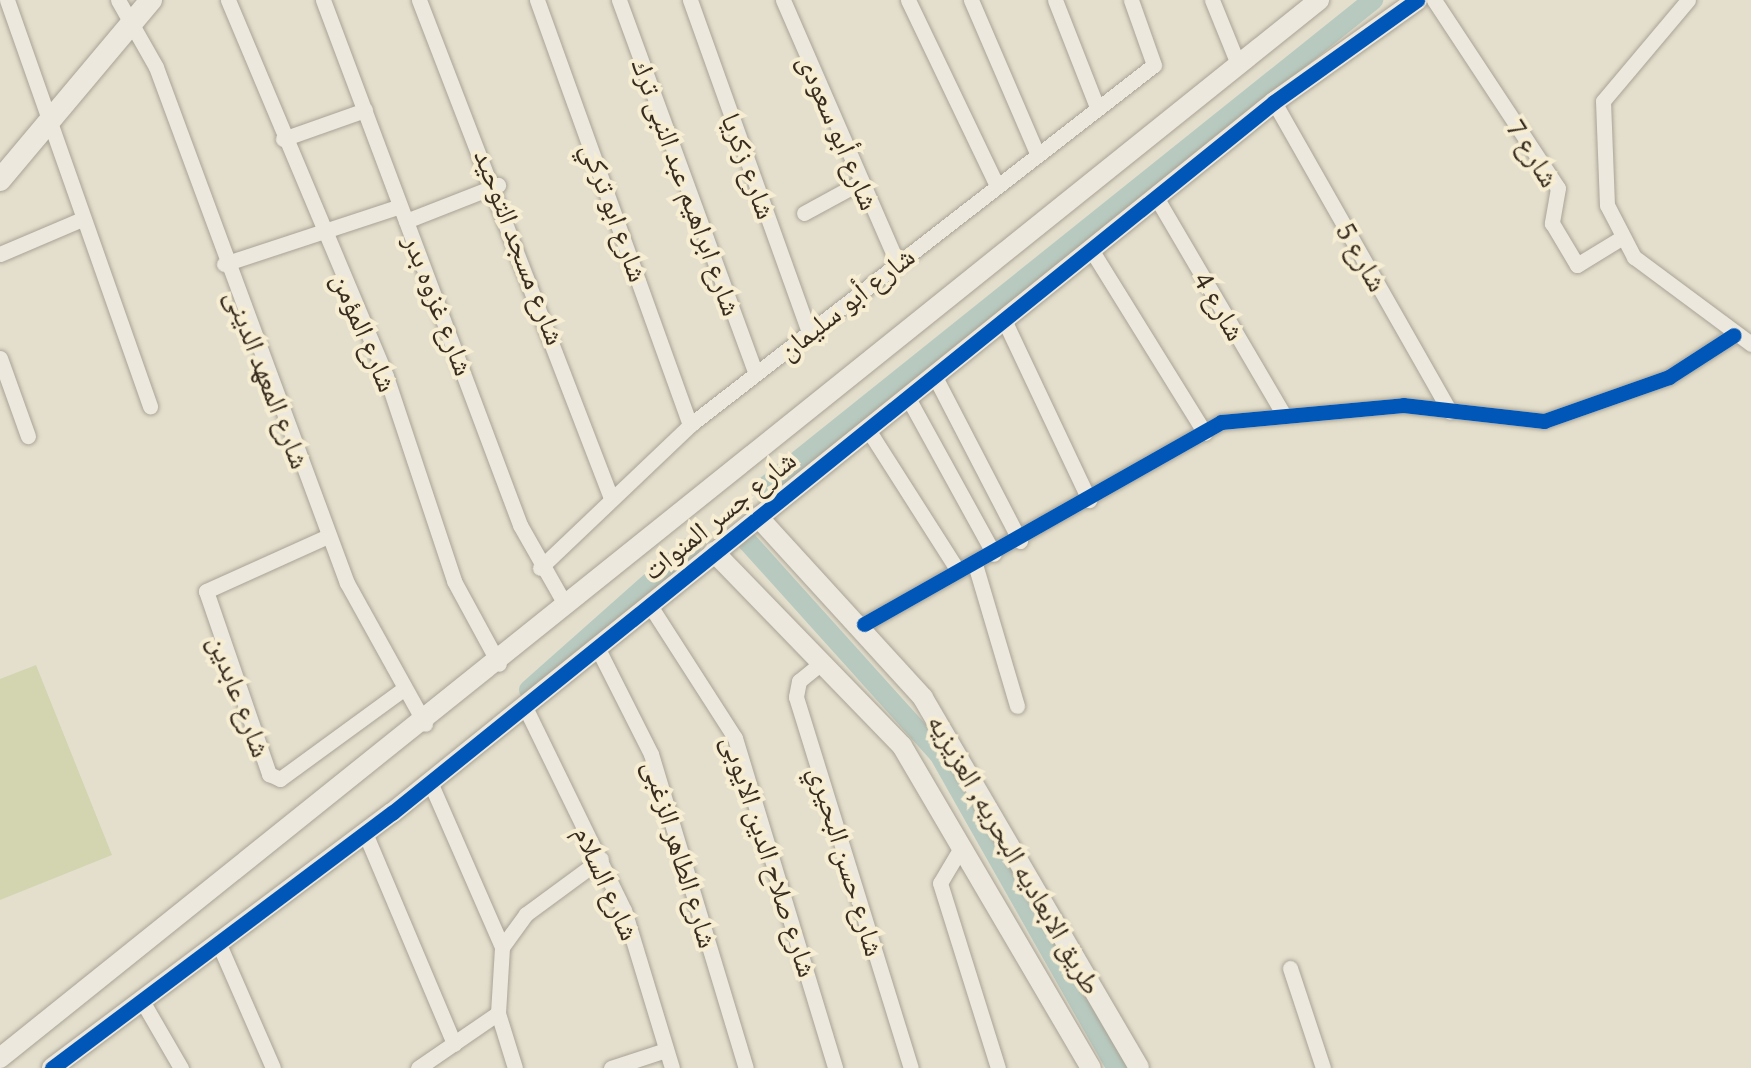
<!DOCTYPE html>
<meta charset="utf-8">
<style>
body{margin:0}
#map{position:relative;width:1751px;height:1068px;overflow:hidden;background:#e4dfcd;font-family:"Source Serif 4","Noto Naskh Arabic",serif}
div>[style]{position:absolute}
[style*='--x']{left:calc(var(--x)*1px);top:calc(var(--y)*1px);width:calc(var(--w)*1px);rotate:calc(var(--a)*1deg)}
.green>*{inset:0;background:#d2d5af}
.canal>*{height:20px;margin:-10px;padding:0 10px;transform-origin:10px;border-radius:10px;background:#b8cac0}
.roads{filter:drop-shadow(0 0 2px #a9a395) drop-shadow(0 0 2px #a9a395)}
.minor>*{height:15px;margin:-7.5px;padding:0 7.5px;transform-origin:7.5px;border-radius:7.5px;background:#ece8de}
.tertiary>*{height:20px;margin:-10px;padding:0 10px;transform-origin:10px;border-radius:10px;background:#ece8de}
.secondary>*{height:22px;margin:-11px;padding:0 11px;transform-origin:11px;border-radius:11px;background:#ece8de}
.cycleway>*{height:15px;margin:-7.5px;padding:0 7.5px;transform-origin:7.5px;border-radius:7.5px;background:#0057b8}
span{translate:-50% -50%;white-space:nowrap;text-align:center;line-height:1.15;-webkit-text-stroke:8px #f6edd2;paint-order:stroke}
.street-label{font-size:28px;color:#382c1e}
</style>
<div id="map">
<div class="green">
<i style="clip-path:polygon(36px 665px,112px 855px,0 900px,0 679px)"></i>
</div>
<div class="canal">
<i style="--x:766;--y:486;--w:778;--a:-38.68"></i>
<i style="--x:747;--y:541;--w:287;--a:48"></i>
<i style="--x:939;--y:754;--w:361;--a:60.5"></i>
<i style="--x:529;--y:690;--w:217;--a:-41.6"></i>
</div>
<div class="roads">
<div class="minor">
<i style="--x:7;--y:0;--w:431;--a:70.6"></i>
<i style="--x:118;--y:0;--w:77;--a:60.4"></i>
<i style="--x:156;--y:67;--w:550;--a:69.69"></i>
<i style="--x:347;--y:583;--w:161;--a:61"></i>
<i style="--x:228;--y:0;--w:408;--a:67.2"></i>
<i style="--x:386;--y:376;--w:216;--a:71.6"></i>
<i style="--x:454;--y:581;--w:94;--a:61.5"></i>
<i style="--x:323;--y:0;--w:561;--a:69.43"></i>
<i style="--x:520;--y:525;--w:93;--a:60.4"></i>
<i style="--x:419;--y:0;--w:534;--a:68.92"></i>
<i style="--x:537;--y:0;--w:452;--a:70.2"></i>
<i style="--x:619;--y:0;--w:398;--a:69.9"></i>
<i style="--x:690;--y:0;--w:353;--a:70.3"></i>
<i style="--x:783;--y:0;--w:286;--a:66.5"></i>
<i style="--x:908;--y:0;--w:204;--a:64.4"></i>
<i style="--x:971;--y:0;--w:167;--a:66.7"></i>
<i style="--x:1055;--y:0;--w:115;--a:68.6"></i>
<i style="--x:1212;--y:0;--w:69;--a:67.9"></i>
<i style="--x:1434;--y:0;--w:225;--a:56.6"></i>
<i style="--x:1558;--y:188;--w:36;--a:100"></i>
<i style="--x:1552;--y:223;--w:49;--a:59.2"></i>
<i style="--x:1577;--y:265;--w:52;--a:-31.5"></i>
<i style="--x:1688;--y:0;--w:132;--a:130.1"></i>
<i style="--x:1603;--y:101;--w:104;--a:87.8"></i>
<i style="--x:1607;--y:205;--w:59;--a:62.6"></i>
<i style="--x:1634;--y:257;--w:146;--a:36.6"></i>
<i style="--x:1274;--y:102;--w:356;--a:60.4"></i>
<i style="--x:283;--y:139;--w:87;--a:-19.5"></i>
<i style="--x:1156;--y:197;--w:253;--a:59.6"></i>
<i style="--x:804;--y:213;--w:63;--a:-28.6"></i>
<i style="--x:406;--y:221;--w:99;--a:-21.4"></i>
<i style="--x:1092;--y:251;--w:214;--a:58.2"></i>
<i style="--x:0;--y:254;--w:89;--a:-23.1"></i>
<i style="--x:224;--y:264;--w:185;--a:-18.2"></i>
<i style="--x:1005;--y:322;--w:197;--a:64.7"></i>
<i style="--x:0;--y:358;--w:83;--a:70.3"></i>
<i style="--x:934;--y:375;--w:187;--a:62.6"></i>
<i style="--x:907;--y:396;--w:180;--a:61.2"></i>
<i style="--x:867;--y:428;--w:169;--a:57.5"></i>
<i style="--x:328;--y:536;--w:134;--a:155.7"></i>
<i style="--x:206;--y:591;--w:194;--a:71"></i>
<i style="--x:269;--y:774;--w:12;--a:24"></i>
<i style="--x:280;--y:779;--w:151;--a:-36.1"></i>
<i style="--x:975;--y:564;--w:148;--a:73.5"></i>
<i style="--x:540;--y:568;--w:207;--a:-43.6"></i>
<i style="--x:690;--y:425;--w:587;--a:-37.81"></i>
<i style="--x:1154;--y:65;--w:69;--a:-109.5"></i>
<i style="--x:649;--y:604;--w:159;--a:57.3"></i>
<i style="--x:735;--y:738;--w:345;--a:73.1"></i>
<i style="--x:864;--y:624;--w:410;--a:-29.5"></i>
<i style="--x:1221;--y:422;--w:183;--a:-5.3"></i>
<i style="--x:1403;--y:405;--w:142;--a:6.5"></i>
<i style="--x:1544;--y:421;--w:133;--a:-19.4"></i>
<i style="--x:1669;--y:377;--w:77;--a:-32.9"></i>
<i style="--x:597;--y:647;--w:120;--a:63.2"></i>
<i style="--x:651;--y:754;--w:328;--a:73.2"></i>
<i style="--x:820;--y:664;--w:27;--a:141"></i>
<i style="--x:799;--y:681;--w:16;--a:101"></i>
<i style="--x:796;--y:697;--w:388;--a:72.8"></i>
<i style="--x:524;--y:705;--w:228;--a:64"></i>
<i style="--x:624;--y:910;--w:165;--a:73.1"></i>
<i style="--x:430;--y:782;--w:180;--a:66.4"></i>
<i style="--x:365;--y:833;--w:229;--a:67.1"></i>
<i style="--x:962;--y:846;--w:43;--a:120.7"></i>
<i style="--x:940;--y:883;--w:194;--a:72.6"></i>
<i style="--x:218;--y:942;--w:137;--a:66.4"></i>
<i style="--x:1290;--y:968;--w:105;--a:71.7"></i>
<i style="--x:141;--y:999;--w:80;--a:59.9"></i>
<i style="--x:418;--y:1068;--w:97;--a:-34.5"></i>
<i style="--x:515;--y:1068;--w:58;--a:-107.2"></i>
<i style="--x:498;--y:1013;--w:66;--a:-86.5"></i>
<i style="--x:502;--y:947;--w:41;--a:-54"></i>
<i style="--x:526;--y:914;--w:93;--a:-36.3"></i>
<i style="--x:611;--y:1068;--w:58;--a:-18.1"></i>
</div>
<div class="tertiary">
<i style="--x:758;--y:517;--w:245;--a:47.6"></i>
<i style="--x:923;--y:698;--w:428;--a:59.7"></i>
<i style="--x:714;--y:552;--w:270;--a:45.9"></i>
<i style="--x:902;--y:746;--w:373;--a:59.6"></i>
<i style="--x:0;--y:1058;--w:1691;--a:-38.73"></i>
<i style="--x:52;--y:1068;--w:425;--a:-36.9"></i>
<i style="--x:392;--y:813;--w:1133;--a:-38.87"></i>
<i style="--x:1274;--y:102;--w:176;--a:-35.5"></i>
</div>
<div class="secondary">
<i style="--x:0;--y:180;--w:235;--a:-50"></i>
</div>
</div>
<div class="cycleway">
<i style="--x:864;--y:624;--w:410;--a:-29.5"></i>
<i style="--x:1221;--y:422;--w:183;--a:-5.3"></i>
<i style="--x:1403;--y:405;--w:142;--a:6.5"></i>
<i style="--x:1544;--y:421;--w:133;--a:-19.4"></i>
<i style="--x:1669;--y:377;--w:77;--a:-32.9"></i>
<i style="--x:52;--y:1068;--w:425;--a:-36.9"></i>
<i style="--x:392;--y:813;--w:1133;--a:-38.87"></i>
<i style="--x:1274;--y:102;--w:176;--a:-35.5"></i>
</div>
<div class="street-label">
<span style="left:839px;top:132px;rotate:67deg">شارع أبو سعودى</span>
<span style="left:1533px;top:153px;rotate:58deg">شارع 7</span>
<span style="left:749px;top:166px;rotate:70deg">شارع زكريا</span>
<span style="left:687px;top:187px;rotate:70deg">شارع ابراهيم عبد النبى ترك</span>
<span style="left:615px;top:212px;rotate:70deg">شارع ابو تركي</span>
<span style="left:520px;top:247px;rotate:69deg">شارع مسجد التوحيد</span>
<span style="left:1362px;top:257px;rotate:60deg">شارع 5</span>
<span style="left:846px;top:303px;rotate:-38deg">شارع أبو سليمان</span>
<span style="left:439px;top:305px;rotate:69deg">شارع غزوه بدر</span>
<span style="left:1220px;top:306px;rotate:60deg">شارع 4</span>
<span style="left:365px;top:332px;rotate:67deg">شارع المؤمن</span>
<span style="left:268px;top:379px;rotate:69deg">شارع المعهد الدينى</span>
<span style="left:719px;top:515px;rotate:-39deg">شارع جسر المنوات</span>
<span style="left:240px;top:696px;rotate:69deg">شارع عابدين</span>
<span style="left:681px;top:854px;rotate:73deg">شارع الطاهر الزغبى</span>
<span style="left:1015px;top:854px;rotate:60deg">طريق الابعاديه البحريه, العزيزيه</span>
<span style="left:770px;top:856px;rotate:72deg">شارع صلاح الدين الايوبى</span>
<span style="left:847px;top:861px;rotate:73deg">شارع حسن البحيري</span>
<span style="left:607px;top:883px;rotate:66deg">شارع السلام</span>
</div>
</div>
